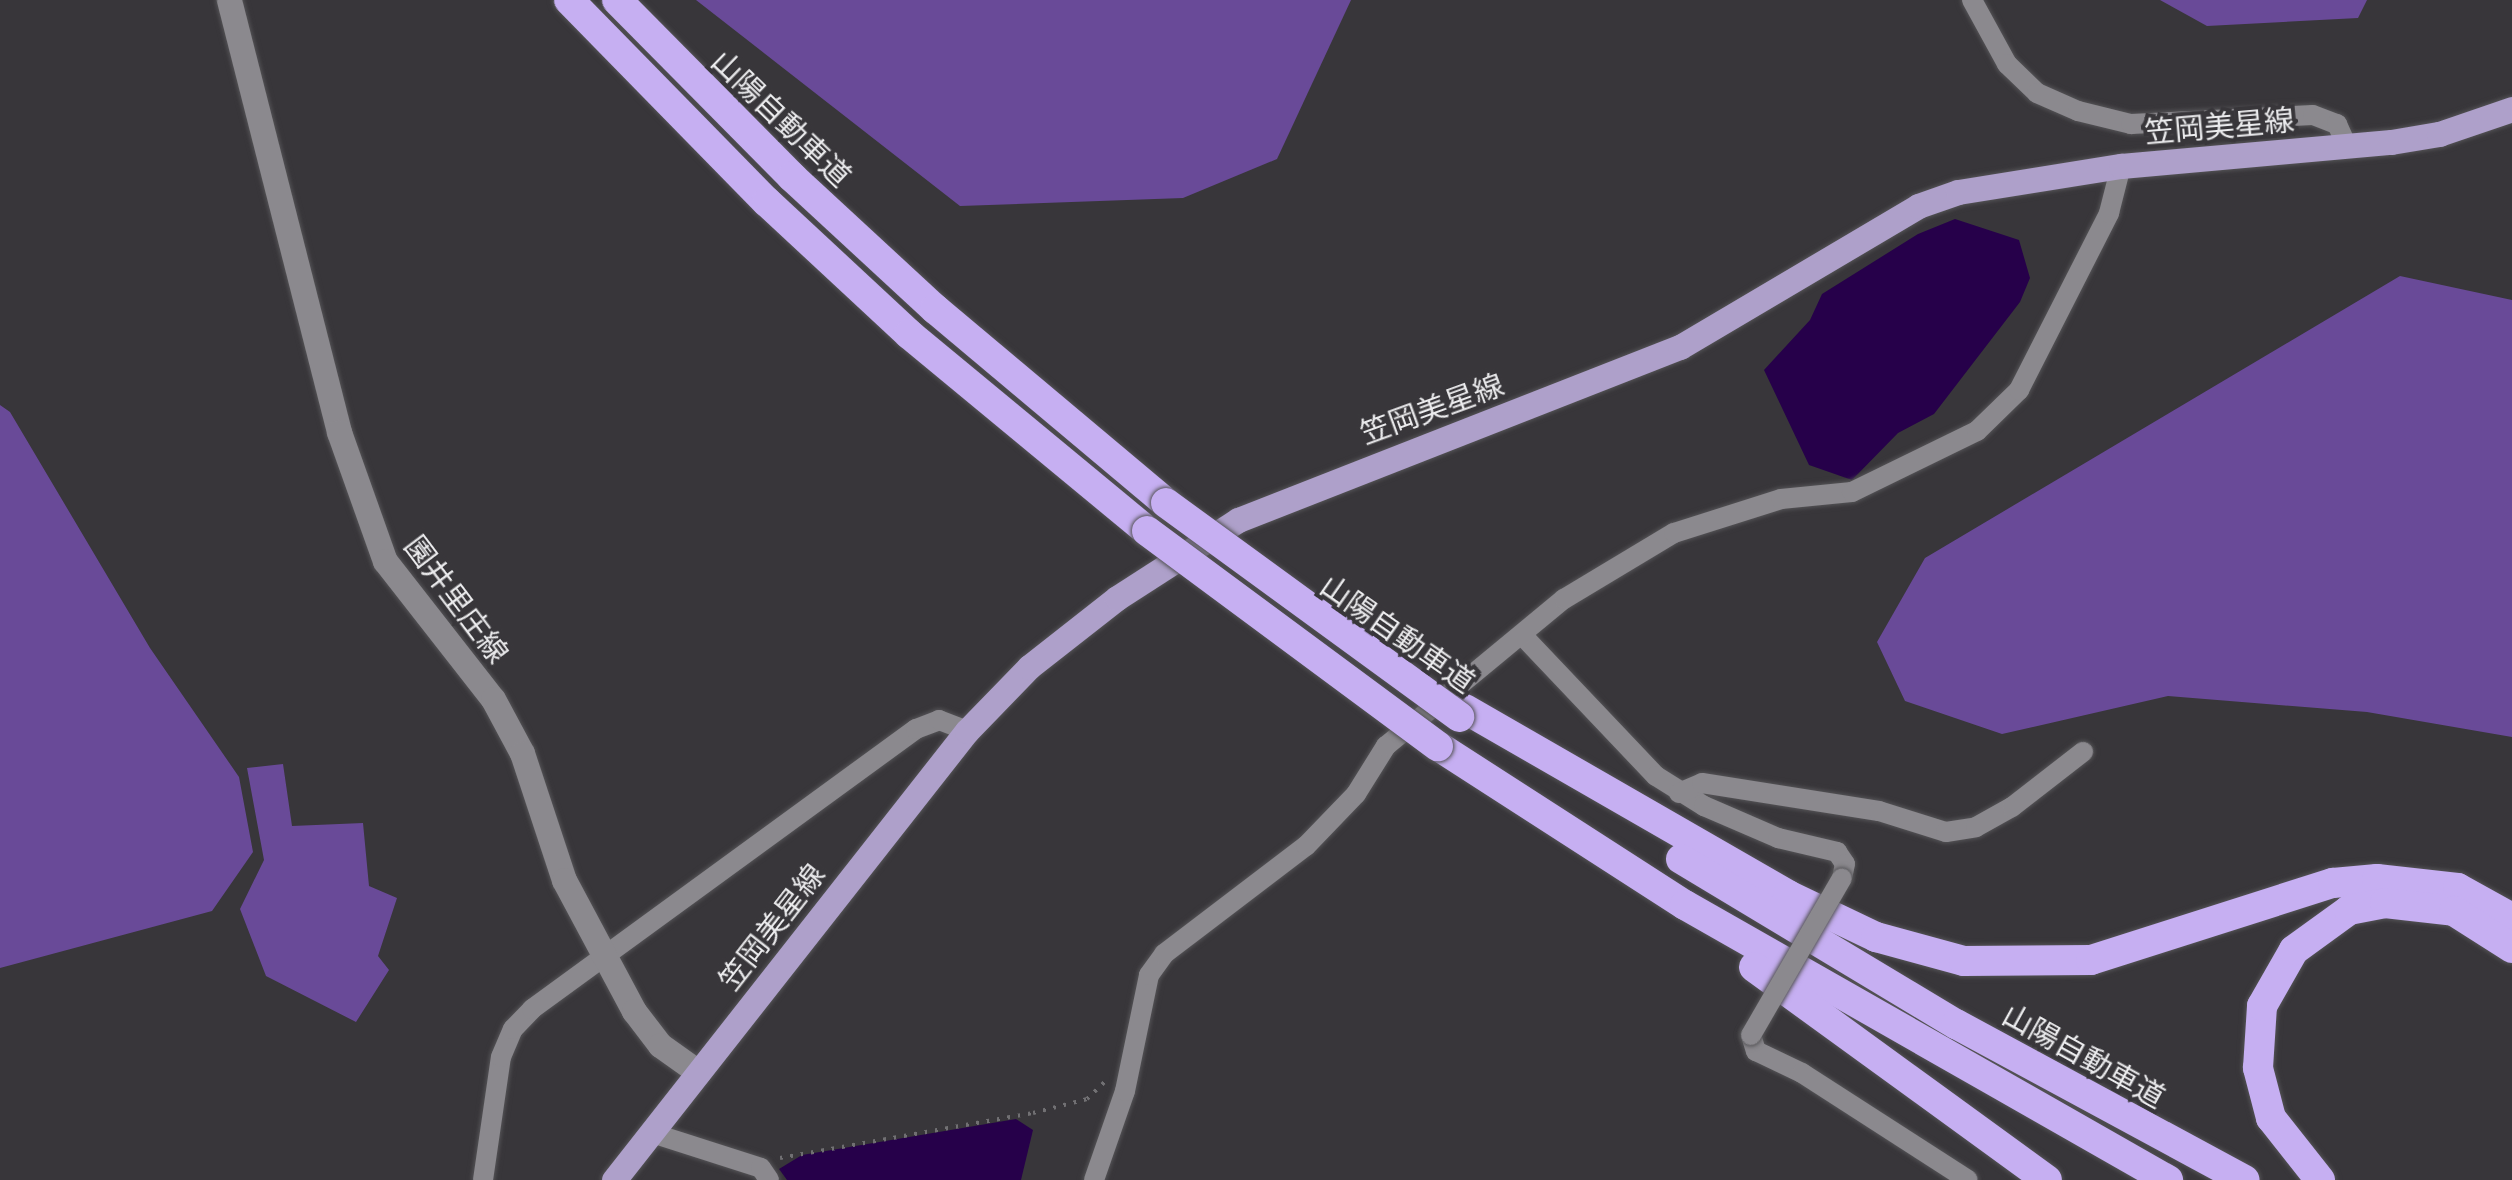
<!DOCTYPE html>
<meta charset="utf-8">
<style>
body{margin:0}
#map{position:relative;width:2512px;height:1180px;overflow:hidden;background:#38363a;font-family:Georgia,"Noto Sans JP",serif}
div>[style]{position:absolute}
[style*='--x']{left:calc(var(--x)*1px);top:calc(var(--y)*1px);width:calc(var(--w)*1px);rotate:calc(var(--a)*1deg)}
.forest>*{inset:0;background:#694a98}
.water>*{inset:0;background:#26004a}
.path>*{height:4px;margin-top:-2px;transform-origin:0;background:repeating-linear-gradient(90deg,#717073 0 2.5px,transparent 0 10.5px)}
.roads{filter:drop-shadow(0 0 2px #545356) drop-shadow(0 0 2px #545356)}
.street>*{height:20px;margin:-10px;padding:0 10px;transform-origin:10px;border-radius:10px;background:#8b898e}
.secondary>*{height:25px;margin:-12.5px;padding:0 12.5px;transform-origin:12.5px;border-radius:12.5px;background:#8b898e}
.primary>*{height:25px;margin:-12.5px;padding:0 12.5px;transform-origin:12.5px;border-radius:12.5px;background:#aea0ca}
.highway>*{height:30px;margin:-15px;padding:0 15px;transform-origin:15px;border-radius:15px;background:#c6aff2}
.bridges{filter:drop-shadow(0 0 2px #545356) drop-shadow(0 0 2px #545356)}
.street-bridge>*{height:20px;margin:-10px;padding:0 10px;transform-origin:10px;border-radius:10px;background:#8b898e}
.highway-bridge>*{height:30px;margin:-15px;padding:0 15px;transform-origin:15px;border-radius:15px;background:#c6aff2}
span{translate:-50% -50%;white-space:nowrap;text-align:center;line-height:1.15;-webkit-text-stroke:8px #38363a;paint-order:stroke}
.street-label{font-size:30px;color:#ebebed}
</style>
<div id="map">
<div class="forest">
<i style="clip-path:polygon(696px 0,1351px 0,1277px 159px,1183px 198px,960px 206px)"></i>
<i style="clip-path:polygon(2160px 0,2367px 0,2358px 18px,2207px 26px)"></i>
<i style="clip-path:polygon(2400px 276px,2512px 300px,2512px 737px,2367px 712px,2168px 696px,2002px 734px,1905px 701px,1877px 642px,1925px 558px)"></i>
<i style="clip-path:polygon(0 405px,10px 412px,150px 648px,239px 777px,253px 852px,212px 911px,0 968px)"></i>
<i style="clip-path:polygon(283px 764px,292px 826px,363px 823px,369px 886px,397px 898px,378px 956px,389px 970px,356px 1022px,266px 976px,240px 909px,264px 860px,247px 768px)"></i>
</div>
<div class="water">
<i style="clip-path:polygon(1955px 219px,2019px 240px,2030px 278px,2020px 302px,1934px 414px,1898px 433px,1852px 480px,1809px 465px,1764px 370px,1810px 320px,1822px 294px,1918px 234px)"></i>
<i style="clip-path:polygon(1016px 1119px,1033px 1130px,1021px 1180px,787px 1180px,779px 1169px,802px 1155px)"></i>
</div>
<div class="path">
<i style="--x:780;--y:1158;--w:257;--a:-10.1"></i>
<i style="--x:1033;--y:1113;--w:56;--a:-14.5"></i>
<i style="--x:1087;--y:1099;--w:28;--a:-44"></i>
</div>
<div class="roads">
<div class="street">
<i style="--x:1972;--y:0;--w:73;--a:61.3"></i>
<i style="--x:2007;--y:64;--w:42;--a:44"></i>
<i style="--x:2037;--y:93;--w:45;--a:23.7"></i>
<i style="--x:2078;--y:111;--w:55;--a:13.8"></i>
<i style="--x:2131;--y:124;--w:182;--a:-2.8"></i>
<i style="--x:2313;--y:115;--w:26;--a:21"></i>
<i style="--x:2337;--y:124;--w:24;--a:66"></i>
<i style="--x:1523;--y:636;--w:193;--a:46.5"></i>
<i style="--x:1656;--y:776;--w:57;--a:32"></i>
<i style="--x:1704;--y:806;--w:81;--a:23.4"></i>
<i style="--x:1778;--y:838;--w:61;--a:13.3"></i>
<i style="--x:1837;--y:852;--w:14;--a:56"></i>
<i style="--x:1845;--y:864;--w:14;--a:102"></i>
<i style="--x:1679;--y:793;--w:25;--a:-23"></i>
<i style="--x:1702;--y:783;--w:179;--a:9"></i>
<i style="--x:1879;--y:811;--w:70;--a:17.4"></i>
<i style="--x:1946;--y:832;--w:30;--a:-9"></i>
<i style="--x:1976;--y:827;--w:41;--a:-29.1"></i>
<i style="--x:2012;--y:807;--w:90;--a:-37.8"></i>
<i style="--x:1751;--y:1035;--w:17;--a:73"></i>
<i style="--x:1756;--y:1051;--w:51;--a:25.6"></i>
<i style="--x:1802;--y:1073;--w:197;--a:32.8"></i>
<i style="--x:652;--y:1133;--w:114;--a:17.8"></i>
<i style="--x:761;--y:1168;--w:14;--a:56"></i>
<i style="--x:483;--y:1180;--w:124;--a:-81.7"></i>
<i style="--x:501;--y:1057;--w:30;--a:-67"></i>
<i style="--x:513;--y:1029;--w:28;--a:-46"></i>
<i style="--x:532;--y:1009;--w:475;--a:-36.1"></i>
<i style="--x:916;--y:729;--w:25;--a:-21"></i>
<i style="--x:939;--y:720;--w:30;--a:21"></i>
<i style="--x:1094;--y:1180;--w:94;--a:-70.8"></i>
<i style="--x:1125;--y:1091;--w:118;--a:-78.3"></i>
<i style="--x:1149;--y:975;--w:26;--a:-54"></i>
<i style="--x:1164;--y:954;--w:178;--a:-37.3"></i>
<i style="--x:1306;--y:846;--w:72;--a:-46.1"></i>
<i style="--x:1356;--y:794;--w:57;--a:-58"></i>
<i style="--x:1386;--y:746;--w:231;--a:-39.6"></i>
<i style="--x:1564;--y:599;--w:128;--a:-31"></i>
<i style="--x:1674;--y:533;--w:112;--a:-17.6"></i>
<i style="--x:1781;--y:499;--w:71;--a:-5.6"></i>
<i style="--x:1852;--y:492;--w:139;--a:-26"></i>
<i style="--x:1977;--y:431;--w:59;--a:-44.3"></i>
<i style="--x:2019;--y:390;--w:199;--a:-63"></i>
<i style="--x:2109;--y:213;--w:49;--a:-75.7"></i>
</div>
<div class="secondary">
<i style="--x:229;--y:0;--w:446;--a:75.7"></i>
<i style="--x:339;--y:432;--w:137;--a:70.4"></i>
<i style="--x:385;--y:561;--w:175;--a:52"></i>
<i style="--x:493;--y:699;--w:61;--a:61.8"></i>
<i style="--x:522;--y:753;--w:134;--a:71.7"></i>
<i style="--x:564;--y:880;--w:149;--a:61.9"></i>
<i style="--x:634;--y:1011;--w:43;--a:52.6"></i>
<i style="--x:660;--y:1045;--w:47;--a:35.4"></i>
</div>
<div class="primary">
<i style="--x:614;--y:1180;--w:571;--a:-51.83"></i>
<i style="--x:967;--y:731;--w:89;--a:-45.9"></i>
<i style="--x:1029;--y:667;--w:112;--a:-38.1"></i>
<i style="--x:1117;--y:598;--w:144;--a:-32.8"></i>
<i style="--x:1238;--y:520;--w:475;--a:-21.4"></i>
<i style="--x:1680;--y:347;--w:277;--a:-30.6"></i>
<i style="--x:1918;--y:206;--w:42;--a:-19.3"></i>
<i style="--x:1958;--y:192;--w:165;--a:-9.1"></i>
<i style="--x:2121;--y:166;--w:271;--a:-5.1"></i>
<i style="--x:2391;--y:142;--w:49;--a:-9.5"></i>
<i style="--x:2439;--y:134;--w:77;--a:-18.9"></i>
</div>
<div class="highway">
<i style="--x:569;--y:0;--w:283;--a:45.6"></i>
<i style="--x:767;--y:202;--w:194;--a:42.9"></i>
<i style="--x:909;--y:334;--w:309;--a:39.6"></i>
<i style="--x:617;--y:0;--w:249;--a:45.3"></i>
<i style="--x:792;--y:177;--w:195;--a:42.7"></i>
<i style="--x:935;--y:309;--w:302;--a:40"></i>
<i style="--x:1465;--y:709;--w:373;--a:29.9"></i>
<i style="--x:1788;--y:895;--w:98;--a:25.5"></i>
<i style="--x:1876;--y:937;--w:91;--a:15.3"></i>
<i style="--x:1964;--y:961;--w:127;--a:-0.5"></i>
<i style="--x:2091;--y:960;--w:254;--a:-17.7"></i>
<i style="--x:2333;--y:883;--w:44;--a:-5.2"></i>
<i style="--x:2377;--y:879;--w:81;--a:6.3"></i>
<i style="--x:2458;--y:888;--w:62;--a:29.1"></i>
<i style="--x:1438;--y:746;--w:294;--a:32.8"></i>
<i style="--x:1685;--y:905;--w:556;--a:29.66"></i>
<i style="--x:1681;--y:859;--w:321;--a:31"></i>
<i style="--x:1956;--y:1024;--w:328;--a:28.4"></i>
<i style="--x:1754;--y:967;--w:362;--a:36"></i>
<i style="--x:2320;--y:1180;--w:79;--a:-128.3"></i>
<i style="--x:2271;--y:1118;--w:52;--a:-104.6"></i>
<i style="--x:2258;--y:1068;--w:62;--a:-86.3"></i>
<i style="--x:2262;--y:1006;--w:64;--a:-60.3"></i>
<i style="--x:2294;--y:950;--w:68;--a:-36"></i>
<i style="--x:2349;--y:910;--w:37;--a:-11"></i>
<i style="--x:2385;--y:903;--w:69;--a:6.6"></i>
<i style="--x:2454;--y:911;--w:69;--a:32.5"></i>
</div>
</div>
<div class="bridges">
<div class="street-bridge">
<i style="--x:1751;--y:1035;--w:181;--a:-59.9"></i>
</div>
<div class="highway-bridge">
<i style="--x:1166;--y:503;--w:363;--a:36.1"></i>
<i style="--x:1147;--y:531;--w:362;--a:36.5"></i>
</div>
</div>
<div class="street-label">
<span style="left:783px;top:117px;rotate:44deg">山陽自動車道</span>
<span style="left:2219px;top:124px;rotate:-5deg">笠岡美星線</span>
<span style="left:1431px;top:407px;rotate:-20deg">笠岡美星線</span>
<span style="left:458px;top:598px;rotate:53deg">園井里庄線</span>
<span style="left:1399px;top:632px;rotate:35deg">山陽自動車道</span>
<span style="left:770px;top:926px;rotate:-52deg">笠岡美星線</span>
<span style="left:2085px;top:1054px;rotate:29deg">山陽自動車道</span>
</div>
</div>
